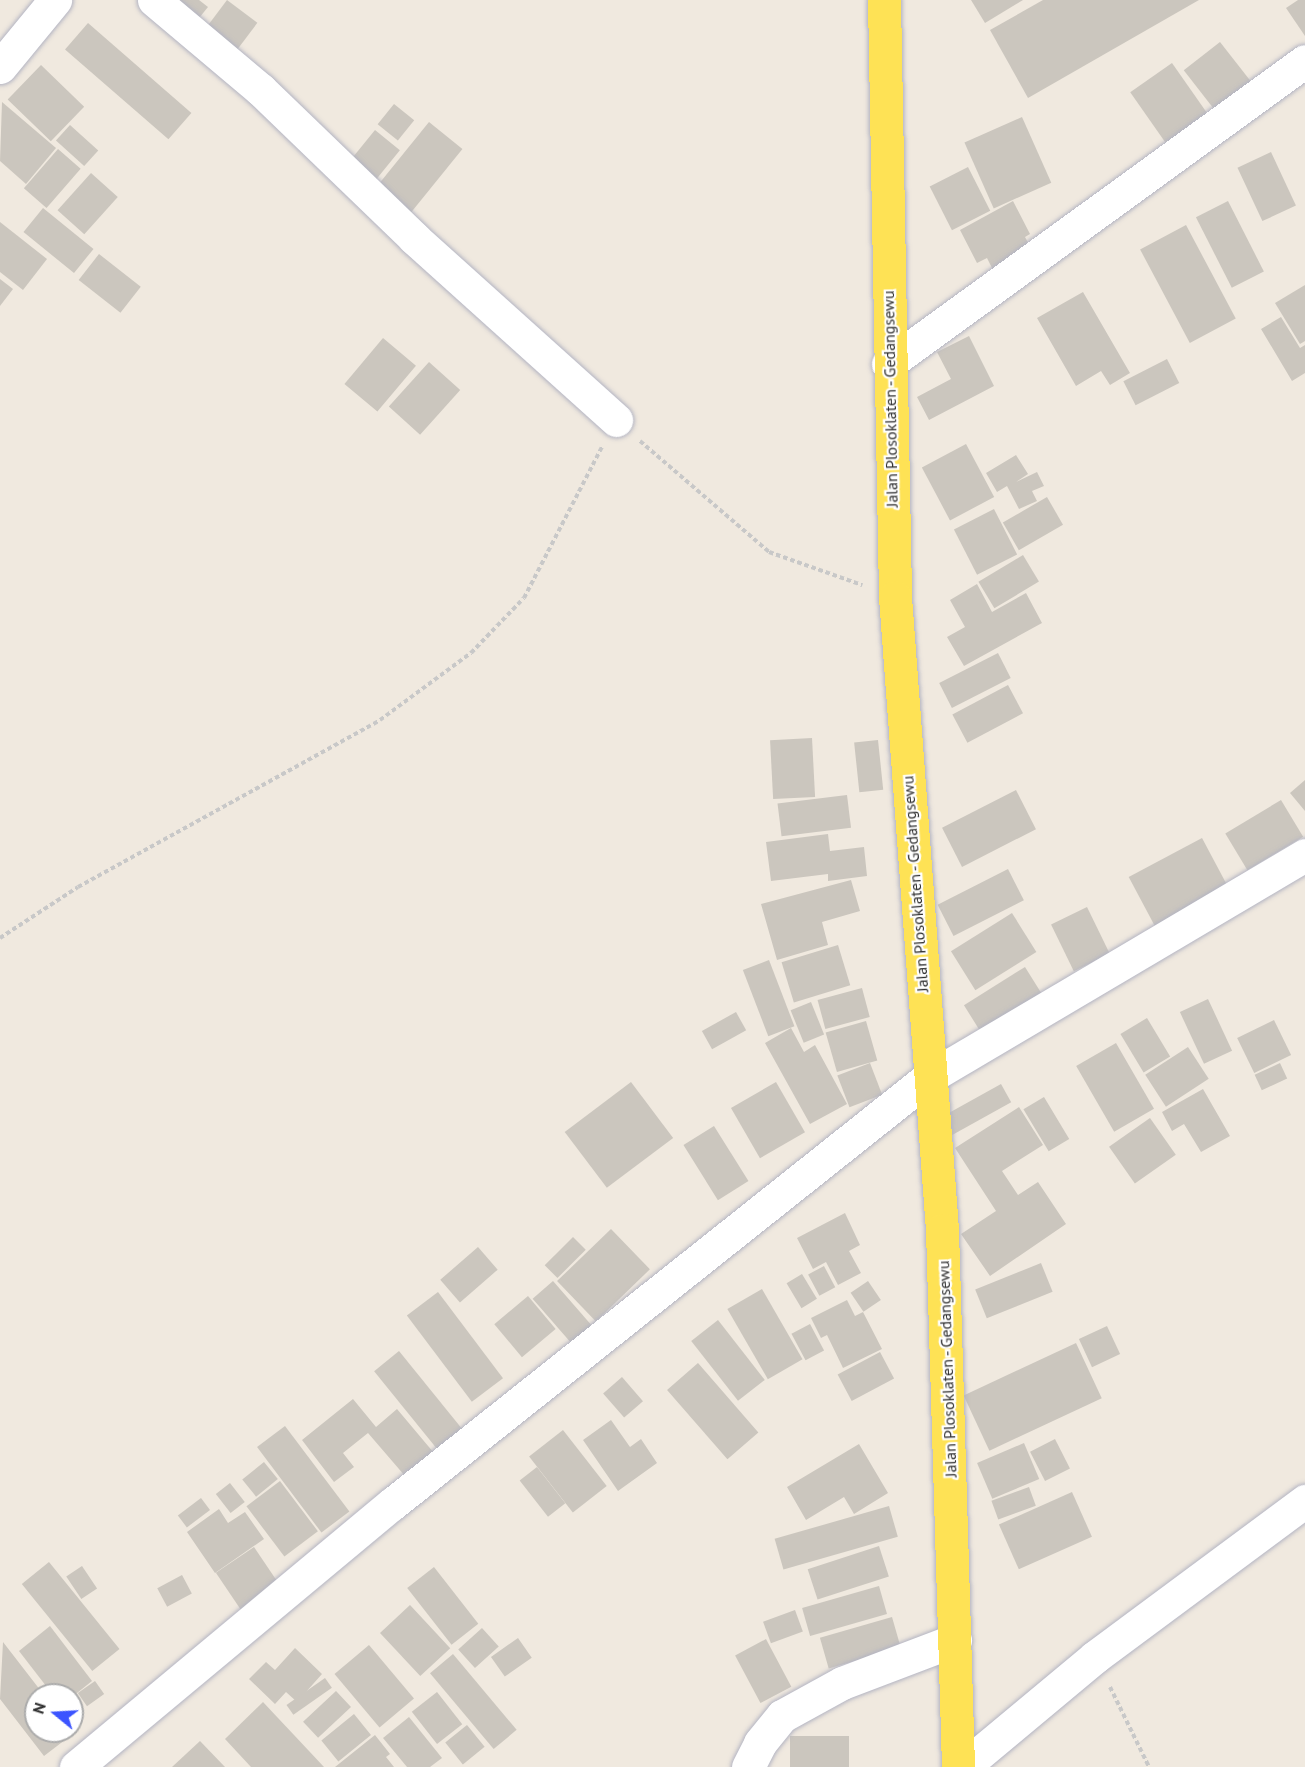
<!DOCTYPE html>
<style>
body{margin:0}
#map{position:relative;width:1305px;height:1767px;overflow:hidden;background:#f0e9df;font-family:"PT Sans",sans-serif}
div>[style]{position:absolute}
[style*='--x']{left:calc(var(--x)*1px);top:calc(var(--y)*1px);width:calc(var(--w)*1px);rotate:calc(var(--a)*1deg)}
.building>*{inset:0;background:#cbc6be;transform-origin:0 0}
.path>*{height:4px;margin-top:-2px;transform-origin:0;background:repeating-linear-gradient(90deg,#c8c8c8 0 4.5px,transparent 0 7.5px)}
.roads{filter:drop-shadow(0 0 2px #b3b4c2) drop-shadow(0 0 2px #b3b4c2)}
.minor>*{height:33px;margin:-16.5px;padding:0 16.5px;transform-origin:16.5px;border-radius:16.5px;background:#fff}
.major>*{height:33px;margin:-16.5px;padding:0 16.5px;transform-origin:16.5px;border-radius:16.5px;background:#fee255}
span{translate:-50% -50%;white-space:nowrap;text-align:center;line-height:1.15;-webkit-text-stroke:4.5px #fff;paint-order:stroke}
.street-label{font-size:16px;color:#2d2d2d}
.north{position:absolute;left:24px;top:1683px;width:60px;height:60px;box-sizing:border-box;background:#fff;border:2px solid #ababab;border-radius:50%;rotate:288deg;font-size:16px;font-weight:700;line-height:24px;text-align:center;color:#2d2d2d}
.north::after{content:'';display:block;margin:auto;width:21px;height:27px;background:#3c54ff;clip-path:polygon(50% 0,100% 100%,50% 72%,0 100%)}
</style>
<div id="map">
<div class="building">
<i style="clip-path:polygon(145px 0,199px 0,208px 7px,186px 34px)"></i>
<i style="left:227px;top:0;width:38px;height:54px;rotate:37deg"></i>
<i style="clip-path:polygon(971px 0,1023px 0,985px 23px)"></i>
<i style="clip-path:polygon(1043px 0,1199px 0,1028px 98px,990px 30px)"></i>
<i style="clip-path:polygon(1298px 0,1305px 0,1305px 36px,1286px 8px)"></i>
<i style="left:88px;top:23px;width:137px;height:35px;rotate:41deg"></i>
<i style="left:1220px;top:42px;width:62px;height:46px;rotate:52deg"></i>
<i style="left:1172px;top:63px;width:87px;height:51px;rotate:55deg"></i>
<i style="left:41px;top:65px;width:60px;height:48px;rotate:44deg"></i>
<i style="clip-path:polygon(2px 102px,56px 148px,26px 184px,0 161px)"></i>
<i style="left:394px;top:104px;width:26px;height:26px;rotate:39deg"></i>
<i style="left:1022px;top:117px;width:72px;height:63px;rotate:66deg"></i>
<i style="left:429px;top:122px;width:43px;height:82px;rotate:39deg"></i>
<i style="left:70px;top:125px;width:38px;height:21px;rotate:42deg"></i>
<i style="left:375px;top:130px;width:32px;height:50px;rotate:39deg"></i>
<i style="left:58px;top:149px;width:30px;height:52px;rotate:41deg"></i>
<i style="left:1271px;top:152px;width:59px;height:37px;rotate:65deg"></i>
<i style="left:968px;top:167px;width:49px;height:43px;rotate:63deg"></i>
<i style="left:91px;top:173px;width:36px;height:50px;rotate:42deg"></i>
<i style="clip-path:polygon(1013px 201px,1030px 234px,1025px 237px,1034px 254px,995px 274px,987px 258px,977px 263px,960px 230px)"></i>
<i style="left:1228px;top:201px;width:79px;height:36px;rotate:63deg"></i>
<i style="left:43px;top:208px;width:65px;height:31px;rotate:39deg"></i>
<i style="clip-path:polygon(0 222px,47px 259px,23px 290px,0 272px)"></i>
<i style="left:1186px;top:225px;width:106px;height:52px;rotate:62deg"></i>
<i style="left:99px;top:254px;width:53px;height:33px;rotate:38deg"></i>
<i style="clip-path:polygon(0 279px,13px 289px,0 306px)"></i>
<i style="clip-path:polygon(1305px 285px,1305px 341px,1300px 344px,1275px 303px)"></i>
<i style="clip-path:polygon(1083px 292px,1130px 373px,1110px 385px,1101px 371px,1076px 386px,1037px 318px)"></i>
<i style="clip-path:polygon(1281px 317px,1300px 348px,1305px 345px,1305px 373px,1292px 381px,1261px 329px)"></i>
<i style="clip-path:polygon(969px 336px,994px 386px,929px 420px,917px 397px,951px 379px,937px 352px)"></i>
<i style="left:383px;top:338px;width:43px;height:60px;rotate:40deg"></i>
<i style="left:1167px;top:359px;width:27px;height:49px;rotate:63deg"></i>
<i style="left:429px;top:362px;width:42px;height:60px;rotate:42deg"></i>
<i style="left:966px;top:444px;width:60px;height:50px;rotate:62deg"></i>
<i style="clip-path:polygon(1016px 455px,1028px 474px,1016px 482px,1037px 472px,1044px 486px,1032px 491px,1037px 501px,1019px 509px,1007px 486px,997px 492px,986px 473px)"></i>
<i style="left:1047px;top:497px;width:32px;height:51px;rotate:60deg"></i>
<i style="left:994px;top:509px;width:51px;height:45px;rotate:63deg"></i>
<i style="left:1023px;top:555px;width:31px;height:52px;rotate:59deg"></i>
<i style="clip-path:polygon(977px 584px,992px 612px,1026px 593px,1042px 623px,964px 666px,947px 637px,965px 627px,950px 600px)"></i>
<i style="left:998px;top:653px;width:28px;height:66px;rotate:63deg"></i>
<i style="left:1008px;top:685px;width:32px;height:63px;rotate:62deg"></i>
<i style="left:812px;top:738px;width:59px;height:42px;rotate:87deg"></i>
<i style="left:878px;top:740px;width:50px;height:24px;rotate:84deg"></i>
<i style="clip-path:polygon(1305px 780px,1305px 811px,1290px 793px)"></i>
<i style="left:1016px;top:790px;width:44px;height:83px;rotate:63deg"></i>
<i style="left:847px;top:795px;width:33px;height:70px;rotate:83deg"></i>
<i style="left:1281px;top:800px;width:43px;height:65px;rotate:59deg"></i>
<i style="clip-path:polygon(828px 834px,830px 851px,864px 847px,867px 876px,828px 881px,828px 874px,771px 881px,766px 842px)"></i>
<i style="left:1202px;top:838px;width:59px;height:83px;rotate:62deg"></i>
<i style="left:1008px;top:869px;width:35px;height:79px;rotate:63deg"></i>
<i style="clip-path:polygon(851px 880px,860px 911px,822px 922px,828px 945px,777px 960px,761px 904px)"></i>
<i style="left:1087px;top:907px;width:52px;height:40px;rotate:64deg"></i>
<i style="left:1012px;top:913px;width:46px;height:72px;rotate:58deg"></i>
<i style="left:838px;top:945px;width:42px;height:59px;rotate:73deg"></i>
<i style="left:769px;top:960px;width:71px;height:28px;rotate:69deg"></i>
<i style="left:1025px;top:967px;width:38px;height:72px;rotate:58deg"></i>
<i style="left:862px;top:988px;width:30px;height:46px;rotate:75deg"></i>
<i style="left:1208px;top:999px;width:57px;height:31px;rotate:65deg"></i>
<i style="left:811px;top:1002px;width:35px;height:22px;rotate:68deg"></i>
<i style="left:736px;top:1012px;width:21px;height:39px;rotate:61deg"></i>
<i style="left:1147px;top:1018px;width:45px;height:31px;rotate:59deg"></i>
<i style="left:1274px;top:1020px;width:39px;height:41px;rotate:64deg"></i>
<i style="left:866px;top:1021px;width:41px;height:42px;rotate:74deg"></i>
<i style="clip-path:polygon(791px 1028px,804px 1052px,815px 1045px,847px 1104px,810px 1124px,765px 1043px)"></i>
<i style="left:1116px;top:1043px;width:76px;height:46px;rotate:60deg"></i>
<i style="left:1188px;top:1047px;width:38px;height:51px;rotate:57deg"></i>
<i style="left:870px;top:1063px;width:34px;height:35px;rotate:69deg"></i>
<i style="left:1280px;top:1063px;width:17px;height:28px;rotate:65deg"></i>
<i style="left:631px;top:1082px;width:70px;height:83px;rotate:53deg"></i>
<i style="left:776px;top:1082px;width:58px;height:52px;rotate:60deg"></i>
<i style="left:1001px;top:1084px;width:21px;height:70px;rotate:61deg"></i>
<i style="clip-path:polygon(1203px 1089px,1230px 1136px,1201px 1152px,1184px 1124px,1172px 1131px,1162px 1112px)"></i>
<i style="left:1044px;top:1097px;width:49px;height:24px;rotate:59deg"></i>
<i style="clip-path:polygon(1019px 1107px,1043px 1145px,1002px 1171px,1018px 1195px,1038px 1182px,1066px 1224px,990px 1276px,961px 1234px,996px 1211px,955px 1148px)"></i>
<i style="left:1150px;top:1118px;width:45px;height:50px;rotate:55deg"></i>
<i style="left:714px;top:1126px;width:65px;height:36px;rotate:58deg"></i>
<i style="clip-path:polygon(845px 1213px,860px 1245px,849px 1251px,861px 1273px,838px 1285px,826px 1262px,813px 1269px,797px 1238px)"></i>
<i style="left:611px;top:1229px;width:56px;height:75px;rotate:46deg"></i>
<i style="left:573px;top:1237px;width:18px;height:40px;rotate:45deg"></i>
<i style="left:478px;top:1247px;width:30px;height:50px;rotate:49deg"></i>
<i style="left:1041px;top:1263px;width:31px;height:71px;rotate:68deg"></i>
<i style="left:824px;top:1266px;width:24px;height:18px;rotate:62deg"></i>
<i style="left:802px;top:1274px;width:29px;height:18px;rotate:59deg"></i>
<i style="left:553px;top:1281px;width:69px;height:27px;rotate:49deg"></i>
<i style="left:868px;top:1281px;width:23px;height:21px;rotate:56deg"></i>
<i style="left:762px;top:1289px;width:81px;height:40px;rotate:60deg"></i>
<i style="left:438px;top:1292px;width:108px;height:39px;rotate:53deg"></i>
<i style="left:528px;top:1296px;width:43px;height:44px;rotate:50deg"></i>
<i style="clip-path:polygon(847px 1300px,855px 1316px,863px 1312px,882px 1349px,843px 1368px,827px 1335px,821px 1338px,811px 1318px)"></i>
<i style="left:718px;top:1320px;width:76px;height:34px;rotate:52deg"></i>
<i style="left:810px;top:1324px;width:30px;height:21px;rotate:62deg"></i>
<i style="left:1107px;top:1326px;width:31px;height:31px;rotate:65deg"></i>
<i style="left:1076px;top:1343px;width:61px;height:124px;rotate:65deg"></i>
<i style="left:399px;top:1351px;width:101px;height:32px;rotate:51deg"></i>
<i style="left:880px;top:1352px;width:30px;height:48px;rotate:62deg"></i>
<i style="left:698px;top:1363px;width:92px;height:41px;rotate:49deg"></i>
<i style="left:622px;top:1377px;width:32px;height:25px;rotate:49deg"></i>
<i style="clip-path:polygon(353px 1399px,376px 1427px,397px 1409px,434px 1453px,405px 1476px,368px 1433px,343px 1453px,354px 1467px,334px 1482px,302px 1440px)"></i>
<i style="clip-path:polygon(611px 1420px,630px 1447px,641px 1439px,657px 1463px,618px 1491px,583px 1440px)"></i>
<i style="left:285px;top:1426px;width:107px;height:35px;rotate:53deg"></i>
<i style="left:563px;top:1430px;width:71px;height:43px;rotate:52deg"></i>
<i style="left:1055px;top:1439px;width:33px;height:28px;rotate:63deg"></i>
<i style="left:1024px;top:1443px;width:39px;height:51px;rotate:67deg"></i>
<i style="clip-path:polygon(859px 1444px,888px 1493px,854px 1514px,844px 1497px,806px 1520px,787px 1487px)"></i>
<i style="left:264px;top:1462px;width:22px;height:28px;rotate:51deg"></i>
<i style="left:537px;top:1467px;width:46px;height:22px;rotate:52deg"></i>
<i style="left:280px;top:1481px;width:63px;height:42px;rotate:53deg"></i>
<i style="left:230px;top:1483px;width:24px;height:18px;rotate:52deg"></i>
<i style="left:1029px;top:1487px;width:20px;height:40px;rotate:70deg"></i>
<i style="left:1072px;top:1492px;width:49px;height:80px;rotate:66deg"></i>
<i style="left:201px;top:1498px;width:15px;height:29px;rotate:53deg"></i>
<i style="left:889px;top:1506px;width:32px;height:119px;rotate:74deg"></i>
<i style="clip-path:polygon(219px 1509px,228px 1523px,245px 1512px,264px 1539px,215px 1573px,187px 1532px)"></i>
<i style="left:879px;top:1546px;width:32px;height:75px;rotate:72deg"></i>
<i style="left:254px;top:1547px;width:48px;height:46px;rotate:56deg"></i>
<i style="left:49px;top:1562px;width:112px;height:35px;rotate:51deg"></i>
<i style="left:82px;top:1566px;width:27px;height:19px;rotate:56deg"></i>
<i style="left:434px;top:1567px;width:72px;height:34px;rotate:52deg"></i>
<i style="left:182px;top:1575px;width:21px;height:28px;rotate:62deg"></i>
<i style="left:879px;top:1586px;width:29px;height:80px;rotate:74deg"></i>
<i style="left:410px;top:1605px;width:59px;height:41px;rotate:47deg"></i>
<i style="left:795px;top:1610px;width:23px;height:34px;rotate:70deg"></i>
<i style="left:892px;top:1617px;width:32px;height:75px;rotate:74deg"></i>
<i style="clip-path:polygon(50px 1626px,92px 1681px,72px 1697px,53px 1695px,19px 1651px)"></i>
<i style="left:482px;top:1628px;width:25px;height:32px;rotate:48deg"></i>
<i style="left:518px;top:1638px;width:24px;height:33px;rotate:55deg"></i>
<i style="left:766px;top:1639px;width:54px;height:35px;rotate:62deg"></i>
<i style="clip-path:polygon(3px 1642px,44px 1695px,36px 1695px,36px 1731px,74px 1733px,44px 1756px,0 1699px)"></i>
<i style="left:369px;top:1645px;width:70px;height:45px;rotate:50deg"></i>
<i style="clip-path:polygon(295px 1648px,322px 1674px,297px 1702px,286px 1692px,275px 1704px,249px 1679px,266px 1662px,275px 1670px)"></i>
<i style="left:453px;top:1654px;width:99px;height:30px;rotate:50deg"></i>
<i style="left:325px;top:1678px;width:12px;height:47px;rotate:55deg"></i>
<i style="left:95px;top:1681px;width:16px;height:21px;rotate:55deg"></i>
<i style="left:336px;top:1691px;width:22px;height:45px;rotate:47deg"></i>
<i style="left:437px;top:1692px;width:41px;height:32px;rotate:52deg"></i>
<i style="clip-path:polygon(263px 1702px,309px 1751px,324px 1767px,251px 1767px,225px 1739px)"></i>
<i style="left:354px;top:1714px;width:27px;height:42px;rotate:51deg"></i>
<i style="clip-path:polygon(409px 1717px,442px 1758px,430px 1767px,407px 1767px,383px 1738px)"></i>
<i style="left:467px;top:1725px;width:28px;height:28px;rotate:51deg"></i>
<i style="clip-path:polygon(375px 1735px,390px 1754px,386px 1757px,394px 1767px,335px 1767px)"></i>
<i style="left:790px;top:1736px;width:59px;height:31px"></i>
<i style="clip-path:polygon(200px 1741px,225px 1767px,172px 1767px)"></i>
</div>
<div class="path">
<i style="--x:640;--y:441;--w:170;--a:40.7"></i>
<i style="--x:769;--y:552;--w:99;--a:19.5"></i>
<i style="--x:0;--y:938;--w:93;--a:-33.2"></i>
<i style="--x:78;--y:887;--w:345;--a:-28.9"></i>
<i style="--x:380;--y:720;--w:113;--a:-36.4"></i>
<i style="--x:471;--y:653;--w:76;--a:-46.1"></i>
<i style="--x:524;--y:598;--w:170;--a:-62.7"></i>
<i style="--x:1110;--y:1687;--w:89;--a:64"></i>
</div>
<div class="roads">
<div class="minor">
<i style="--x:154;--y:0;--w:140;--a:40.1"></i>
<i style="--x:261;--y:90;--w:213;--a:44"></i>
<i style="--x:414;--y:238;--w:272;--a:42"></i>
<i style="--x:0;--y:67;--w:87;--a:-50.6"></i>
<i style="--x:888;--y:364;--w:515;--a:-36"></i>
<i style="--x:76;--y:1767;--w:411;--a:-39.8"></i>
<i style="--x:392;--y:1504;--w:685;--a:-38.48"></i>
<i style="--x:928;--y:1078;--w:438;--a:-30.6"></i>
<i style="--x:748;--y:1767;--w:27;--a:-63"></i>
<i style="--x:760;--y:1743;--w:35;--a:-51"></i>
<i style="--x:782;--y:1716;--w:68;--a:-28.8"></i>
<i style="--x:842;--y:1683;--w:121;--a:-20.8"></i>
<i style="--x:963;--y:1767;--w:172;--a:-39.8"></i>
<i style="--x:1095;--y:1657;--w:262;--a:-36.6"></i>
</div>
<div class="major">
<i style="--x:884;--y:0;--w:597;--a:88.94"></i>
<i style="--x:895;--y:597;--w:635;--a:85.75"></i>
<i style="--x:942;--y:1230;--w:537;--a:88.29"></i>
</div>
</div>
<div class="street-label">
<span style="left:890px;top:399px;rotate:-91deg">Jalan Plosoklaten - Gedangsewu</span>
<span style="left:915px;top:884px;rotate:-94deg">Jalan Plosoklaten - Gedangsewu</span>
<span style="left:947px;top:1369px;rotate:-92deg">Jalan Plosoklaten - Gedangsewu</span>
</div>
<div class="north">N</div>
</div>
